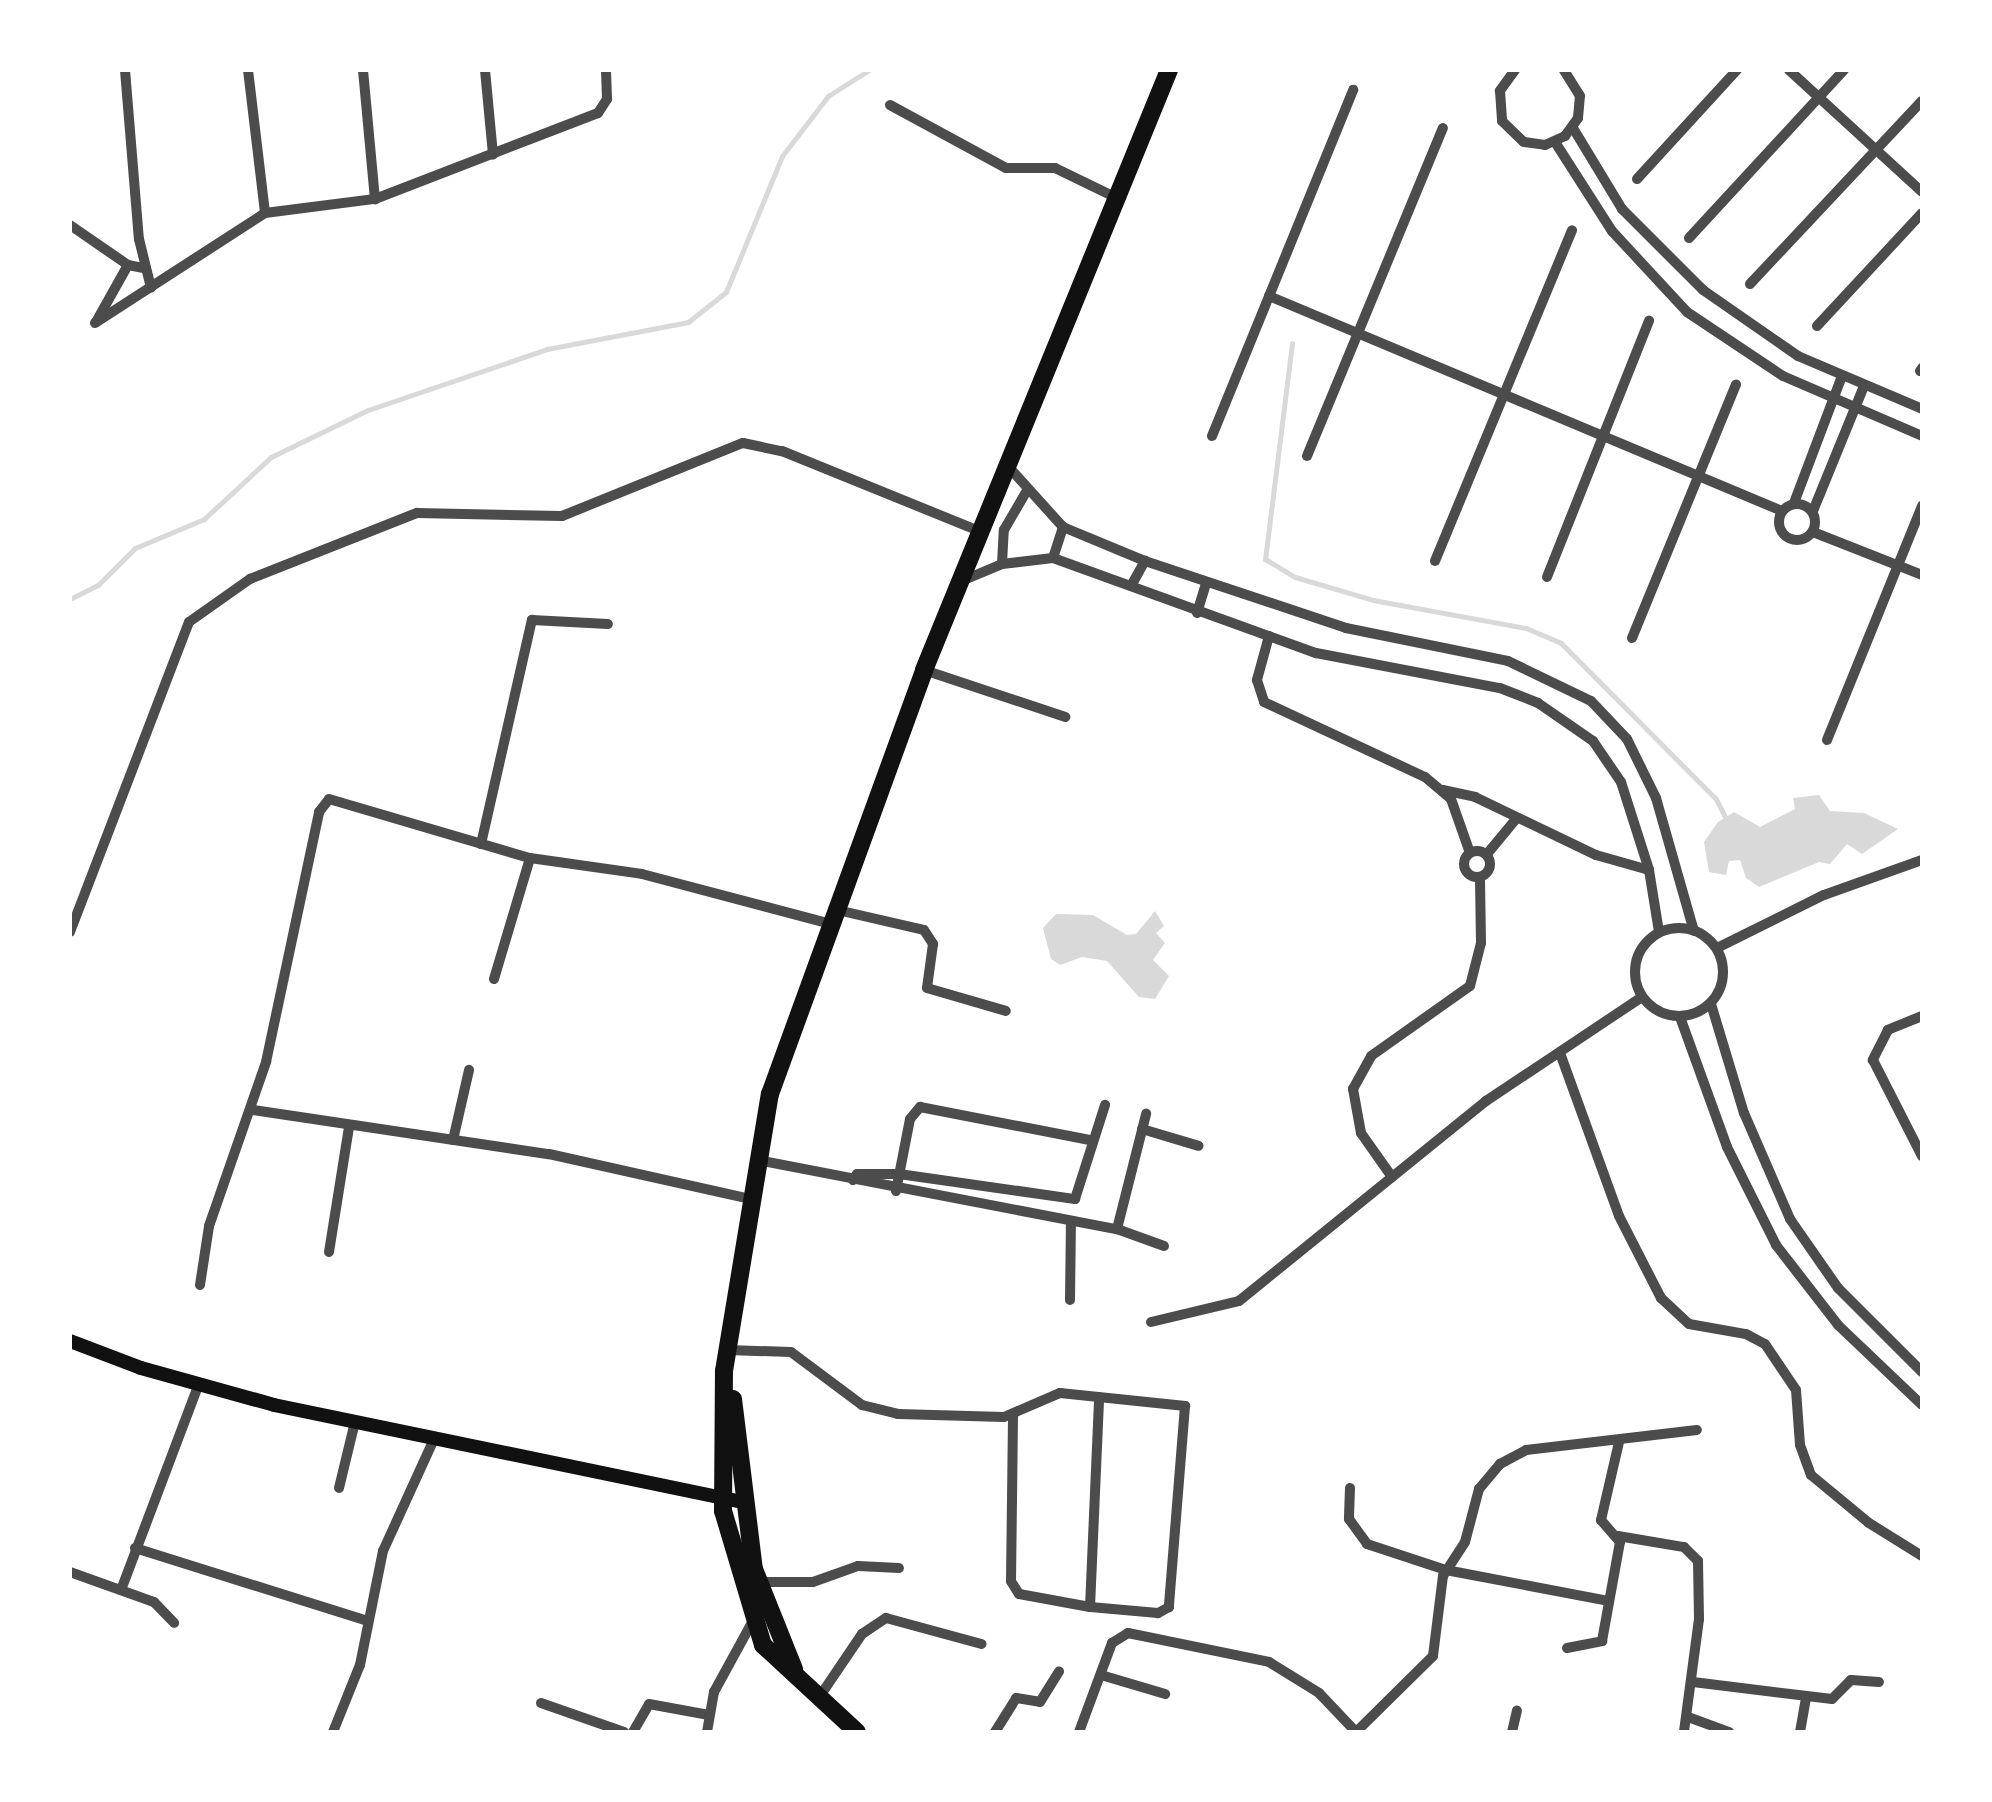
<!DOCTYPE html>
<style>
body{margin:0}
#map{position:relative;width:1992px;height:1802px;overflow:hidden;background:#fff;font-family:"Sofia Sans Condensed",sans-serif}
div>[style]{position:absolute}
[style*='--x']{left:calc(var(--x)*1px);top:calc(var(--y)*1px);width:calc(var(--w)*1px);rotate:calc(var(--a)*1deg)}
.water>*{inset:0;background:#d9d9d9}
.stream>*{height:5px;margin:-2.5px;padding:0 2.5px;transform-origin:2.5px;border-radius:2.5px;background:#d9d9d9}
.minor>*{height:10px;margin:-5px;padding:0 5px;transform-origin:5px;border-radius:5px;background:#4c4c4c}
.minor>.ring{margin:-5px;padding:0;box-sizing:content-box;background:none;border:10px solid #4c4c4c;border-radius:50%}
.secondary>*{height:14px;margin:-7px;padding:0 7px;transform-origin:7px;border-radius:7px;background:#111}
.trunk>*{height:18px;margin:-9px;padding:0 9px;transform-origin:9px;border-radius:9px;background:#111}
span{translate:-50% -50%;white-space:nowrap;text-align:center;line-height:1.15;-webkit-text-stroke:10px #fff;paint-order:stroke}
.frame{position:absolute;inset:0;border:72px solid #fff;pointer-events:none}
</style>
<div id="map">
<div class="water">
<i style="clip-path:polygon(1819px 795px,1830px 811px,1864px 813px,1898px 829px,1862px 854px,1847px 844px,1830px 864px,1819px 862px,1759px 887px,1746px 878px,1740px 860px,1729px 861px,1726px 875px,1709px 872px,1704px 842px,1718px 822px,1734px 812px,1760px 827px,1795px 809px,1793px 798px)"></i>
<i style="clip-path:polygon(1155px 911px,1164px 926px,1156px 933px,1165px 943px,1153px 960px,1169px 976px,1155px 999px,1139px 997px,1107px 961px,1082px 957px,1060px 965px,1051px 959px,1043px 928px,1056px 914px,1093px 915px,1127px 935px,1136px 934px)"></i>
</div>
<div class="stream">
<i style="--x:1292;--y:343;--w:218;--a:97.1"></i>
<i style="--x:1265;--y:559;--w:35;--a:31"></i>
<i style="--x:1295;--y:577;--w:81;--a:16.4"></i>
<i style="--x:1373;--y:600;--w:156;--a:10.4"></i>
<i style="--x:1526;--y:628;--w:38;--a:23"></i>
<i style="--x:1561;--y:643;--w:220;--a:45.2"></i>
<i style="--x:1716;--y:799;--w:20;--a:63"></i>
<i style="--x:70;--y:599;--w:31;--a:-27"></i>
<i style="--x:98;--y:585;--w:52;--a:-45"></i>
<i style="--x:135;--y:548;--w:75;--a:-22.8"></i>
<i style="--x:204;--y:519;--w:91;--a:-42.8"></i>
<i style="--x:271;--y:457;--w:108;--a:-25.9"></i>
<i style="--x:368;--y:410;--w:189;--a:-18.8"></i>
<i style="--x:547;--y:349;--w:144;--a:-10.8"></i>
<i style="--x:688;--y:322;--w:48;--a:-38.3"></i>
<i style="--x:726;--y:292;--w:147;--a:-67.6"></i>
<i style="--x:782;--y:156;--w:76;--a:-52.5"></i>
<i style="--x:828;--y:96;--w:49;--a:-32.4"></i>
</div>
<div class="minor">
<i style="--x:125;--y:70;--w:170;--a:85.3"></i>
<i style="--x:139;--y:239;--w:50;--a:76.2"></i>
<i style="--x:248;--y:70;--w:144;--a:83.2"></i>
<i style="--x:363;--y:70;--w:130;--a:84.7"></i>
<i style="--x:485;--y:70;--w:85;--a:84.6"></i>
<i style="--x:1515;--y:70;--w:26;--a:126"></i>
<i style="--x:1500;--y:91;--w:30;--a:86"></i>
<i style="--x:1502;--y:121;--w:30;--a:44"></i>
<i style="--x:1524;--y:142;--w:21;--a:8"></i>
<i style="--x:1545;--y:145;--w:22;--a:-24"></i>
<i style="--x:1565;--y:136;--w:22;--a:-54"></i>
<i style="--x:1578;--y:118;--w:22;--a:-85"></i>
<i style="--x:1580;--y:96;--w:31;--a:-122"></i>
<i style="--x:1789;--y:70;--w:180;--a:42.5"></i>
<i style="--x:890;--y:105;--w:132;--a:28.5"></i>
<i style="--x:1006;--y:168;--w:49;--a:0"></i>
<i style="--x:1055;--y:168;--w:67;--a:25.8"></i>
<i style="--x:1573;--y:128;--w:95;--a:58.8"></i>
<i style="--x:1622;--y:209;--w:115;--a:45"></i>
<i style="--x:1703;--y:290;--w:116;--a:34.8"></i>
<i style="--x:1798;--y:356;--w:135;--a:23.1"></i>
<i style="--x:1555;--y:142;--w:106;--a:57.4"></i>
<i style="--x:1612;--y:231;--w:110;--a:47.2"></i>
<i style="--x:1687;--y:312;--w:115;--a:33.7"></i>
<i style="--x:1783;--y:376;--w:151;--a:23.3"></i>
<i style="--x:1637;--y:179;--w:148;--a:-47.5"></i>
<i style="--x:70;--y:225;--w:70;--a:34.6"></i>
<i style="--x:128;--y:265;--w:16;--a:11"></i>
<i style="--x:1689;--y:238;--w:229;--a:-47.3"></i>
<i style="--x:1750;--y:284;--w:251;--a:-46.8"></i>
<i style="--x:1269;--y:296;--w:556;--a:22.74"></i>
<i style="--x:96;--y:322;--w:65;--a:-60.7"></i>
<i style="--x:95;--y:323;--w:202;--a:-32.9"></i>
<i style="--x:265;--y:213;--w:111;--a:-7.3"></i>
<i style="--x:375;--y:199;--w:239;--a:-21.1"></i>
<i style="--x:598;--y:113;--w:17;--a:-57"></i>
<i style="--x:607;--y:99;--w:29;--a:-92"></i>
<i style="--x:1817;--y:326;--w:154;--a:-47.1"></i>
<i style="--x:1920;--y:371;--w:4;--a:-56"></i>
<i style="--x:1212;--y:436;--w:374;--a:-67.8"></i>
<i style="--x:1307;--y:456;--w:355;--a:-67.5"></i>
<i style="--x:1007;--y:465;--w:84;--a:47.9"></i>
<i style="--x:1063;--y:527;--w:89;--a:22.5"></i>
<i style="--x:1145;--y:561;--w:212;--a:18.4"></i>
<i style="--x:1346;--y:628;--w:165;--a:11.5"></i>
<i style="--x:1508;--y:661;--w:92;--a:25.7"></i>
<i style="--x:1591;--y:701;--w:52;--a:46.5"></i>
<i style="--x:1627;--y:739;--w:66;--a:63.8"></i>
<i style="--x:1656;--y:798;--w:138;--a:74.1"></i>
<i style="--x:1794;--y:503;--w:136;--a:-69.3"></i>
<i class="ring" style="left:1779px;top:504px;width:26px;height:26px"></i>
<i style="--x:1813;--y:511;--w:135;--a:-67.8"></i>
<i style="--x:1813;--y:532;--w:117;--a:21.5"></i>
<i style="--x:1053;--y:558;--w:33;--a:-72"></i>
<i style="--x:1435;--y:561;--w:358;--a:-67.5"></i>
<i style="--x:1002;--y:564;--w:34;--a:-87"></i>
<i style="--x:1004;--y:530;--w:44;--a:-59.9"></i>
<i style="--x:1547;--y:577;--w:276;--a:-68.3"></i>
<i style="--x:964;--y:580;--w:41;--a:-22.8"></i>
<i style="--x:1002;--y:564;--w:51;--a:-6.7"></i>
<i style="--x:1053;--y:558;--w:280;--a:19.9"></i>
<i style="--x:1316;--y:653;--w:187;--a:10.8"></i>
<i style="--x:1500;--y:688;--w:41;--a:21.5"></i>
<i style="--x:1538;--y:703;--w:67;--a:34.6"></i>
<i style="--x:1593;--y:741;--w:50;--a:55.7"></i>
<i style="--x:1621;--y:782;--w:92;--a:72.3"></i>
<i style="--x:1649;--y:870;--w:63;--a:80.8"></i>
<i style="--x:1131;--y:586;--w:29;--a:-61"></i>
<i style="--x:1197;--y:613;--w:30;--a:-73"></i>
<i style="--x:1269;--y:636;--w:46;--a:105.3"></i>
<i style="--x:1257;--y:680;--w:23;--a:72"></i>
<i style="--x:1264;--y:702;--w:178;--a:25"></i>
<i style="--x:1425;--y:777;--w:34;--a:40"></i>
<i style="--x:1451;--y:799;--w:57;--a:70.6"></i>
<i style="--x:1632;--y:638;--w:274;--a:-67.7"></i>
<i style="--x:924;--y:670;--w:149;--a:18.4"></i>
<i style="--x:1827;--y:740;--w:253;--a:-67.9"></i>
<i style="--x:1443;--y:790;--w:33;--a:12"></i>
<i style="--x:1475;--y:797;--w:134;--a:25.6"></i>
<i style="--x:1596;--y:855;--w:55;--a:15.8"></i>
<i style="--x:481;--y:844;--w:230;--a:-77.2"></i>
<i style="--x:532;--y:620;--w:76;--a:3"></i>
<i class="ring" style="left:1464px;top:851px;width:16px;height:16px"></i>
<i style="--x:1487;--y:854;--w:45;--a:-50.4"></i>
<i style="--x:833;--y:909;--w:93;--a:13"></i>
<i style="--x:924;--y:930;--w:17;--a:57"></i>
<i style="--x:933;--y:944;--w:44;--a:97.8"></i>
<i style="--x:927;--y:988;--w:82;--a:16.2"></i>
<i class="ring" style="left:1635px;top:928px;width:78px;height:78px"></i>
<i style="--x:70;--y:932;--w:332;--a:-69"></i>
<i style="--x:189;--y:622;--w:75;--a:-35.2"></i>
<i style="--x:250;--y:579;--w:180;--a:-21.6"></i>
<i style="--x:417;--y:513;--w:145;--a:1.2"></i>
<i style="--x:562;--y:516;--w:195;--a:-22"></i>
<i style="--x:743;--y:443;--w:40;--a:12"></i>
<i style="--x:782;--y:451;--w:215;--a:22.1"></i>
<i style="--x:1717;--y:948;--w:119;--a:-26.4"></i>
<i style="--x:1824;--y:895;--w:104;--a:-19.7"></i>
<i style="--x:494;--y:979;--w:126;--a:-73.4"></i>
<i style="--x:1711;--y:1004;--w:114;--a:73.2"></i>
<i style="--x:1744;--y:1113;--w:116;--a:66.5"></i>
<i style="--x:1790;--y:1219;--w:84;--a:55.2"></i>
<i style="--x:1838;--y:1288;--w:119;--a:45"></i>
<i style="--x:1922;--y:1016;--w:37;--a:158"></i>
<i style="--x:1888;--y:1030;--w:34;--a:117"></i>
<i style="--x:1873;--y:1060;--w:108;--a:63"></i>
<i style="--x:1680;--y:1017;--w:138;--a:70.1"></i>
<i style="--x:1727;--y:1147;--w:110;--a:63.4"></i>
<i style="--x:1776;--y:1245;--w:101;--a:52.2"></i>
<i style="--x:1838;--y:1325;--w:116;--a:43.6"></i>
<i style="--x:1560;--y:1053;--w:173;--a:70.1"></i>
<i style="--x:1619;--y:1216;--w:92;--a:62.9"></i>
<i style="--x:1661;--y:1298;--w:38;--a:43"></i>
<i style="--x:1689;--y:1324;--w:58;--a:10"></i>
<i style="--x:1746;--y:1334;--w:21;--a:28"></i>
<i style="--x:1765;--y:1344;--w:55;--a:56"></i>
<i style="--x:1796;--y:1390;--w:55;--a:85.8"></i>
<i style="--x:1800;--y:1445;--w:32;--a:70"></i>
<i style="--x:1811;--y:1475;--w:75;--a:39.6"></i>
<i style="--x:1869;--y:1523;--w:62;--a:31.9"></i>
<i style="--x:253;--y:1110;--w:299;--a:8.5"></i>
<i style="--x:549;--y:1154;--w:207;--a:12.6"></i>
<i style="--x:1142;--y:1129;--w:59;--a:16.6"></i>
<i style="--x:453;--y:1140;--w:72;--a:-77.1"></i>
<i style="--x:757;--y:1160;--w:367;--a:10.9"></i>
<i style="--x:1117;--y:1229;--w:50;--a:19.9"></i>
<i style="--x:1392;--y:1177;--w:54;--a:-125.2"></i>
<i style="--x:1361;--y:1133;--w:45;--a:-100.3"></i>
<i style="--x:1353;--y:1089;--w:38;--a:-61"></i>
<i style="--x:1371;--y:1056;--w:121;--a:-35.3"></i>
<i style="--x:1470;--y:986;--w:44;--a:-75.7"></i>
<i style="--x:1481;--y:943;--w:65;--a:-90.9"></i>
<i style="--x:853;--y:1180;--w:7;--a:-56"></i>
<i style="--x:857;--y:1174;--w:42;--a:0"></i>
<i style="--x:899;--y:1174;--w:178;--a:8.1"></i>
<i style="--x:1075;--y:1199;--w:99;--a:-72.3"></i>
<i style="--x:896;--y:1191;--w:73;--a:-79"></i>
<i style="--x:910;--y:1119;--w:16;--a:-50"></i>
<i style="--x:920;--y:1107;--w:173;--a:11"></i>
<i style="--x:1117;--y:1229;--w:119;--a:-75.8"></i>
<i style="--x:329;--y:1252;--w:127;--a:-80.9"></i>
<i style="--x:200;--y:1285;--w:60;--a:-81.3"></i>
<i style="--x:209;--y:1226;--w:174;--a:-70.8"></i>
<i style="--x:266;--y:1062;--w:256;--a:-78"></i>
<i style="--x:319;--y:812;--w:16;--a:-52"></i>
<i style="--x:329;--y:799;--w:209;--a:16.4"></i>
<i style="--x:530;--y:858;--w:113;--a:8.1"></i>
<i style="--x:642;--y:874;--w:192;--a:14.8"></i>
<i style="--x:1070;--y:1300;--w:79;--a:-89.3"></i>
<i style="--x:1151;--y:1322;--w:90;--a:-13.4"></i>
<i style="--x:1239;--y:1301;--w:318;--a:-39"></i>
<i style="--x:1486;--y:1101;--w:187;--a:-33.7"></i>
<i style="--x:727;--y:1350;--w:64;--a:1.8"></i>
<i style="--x:791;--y:1352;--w:89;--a:36.7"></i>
<i style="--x:862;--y:1405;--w:37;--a:14"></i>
<i style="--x:898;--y:1414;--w:106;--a:1.6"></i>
<i style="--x:1004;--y:1417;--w:61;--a:-23.2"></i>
<i style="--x:1060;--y:1393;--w:126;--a:5.9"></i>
<i style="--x:1185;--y:1406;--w:202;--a:94.6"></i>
<i style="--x:1169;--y:1607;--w:13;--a:151"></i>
<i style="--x:1158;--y:1613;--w:68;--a:-175"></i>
<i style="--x:1090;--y:1607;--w:72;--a:-169.6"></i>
<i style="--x:1019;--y:1594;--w:15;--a:-122"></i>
<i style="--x:1011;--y:1581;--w:167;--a:-89.3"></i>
<i style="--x:339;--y:1488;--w:68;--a:-76.4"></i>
<i style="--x:1350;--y:1488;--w:31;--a:92"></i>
<i style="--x:1349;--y:1519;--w:31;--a:54"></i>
<i style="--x:1367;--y:1544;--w:83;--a:18.2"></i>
<i style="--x:1446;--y:1570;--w:165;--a:10.8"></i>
<i style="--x:1618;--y:1536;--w:67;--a:9.5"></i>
<i style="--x:1684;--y:1547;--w:20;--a:45"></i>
<i style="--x:1698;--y:1561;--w:58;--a:89"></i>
<i style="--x:1699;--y:1619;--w:114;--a:97.6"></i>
<i style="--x:135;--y:1548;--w:244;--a:17.4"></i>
<i style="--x:70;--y:1572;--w:89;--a:19.7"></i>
<i style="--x:154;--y:1602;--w:29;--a:46"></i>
<i style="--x:758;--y:1582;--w:55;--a:0"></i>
<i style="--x:813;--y:1582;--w:48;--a:-19.6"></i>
<i style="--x:858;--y:1566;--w:41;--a:2.8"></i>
<i style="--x:121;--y:1590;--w:218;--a:-69.3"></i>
<i style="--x:1090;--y:1607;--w:210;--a:-87.5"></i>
<i style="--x:1567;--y:1648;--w:36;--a:-11"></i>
<i style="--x:1602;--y:1641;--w:101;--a:-79.7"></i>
<i style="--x:1620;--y:1542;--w:29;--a:-131"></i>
<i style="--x:1601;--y:1520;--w:80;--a:-77"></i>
<i style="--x:1101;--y:1675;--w:67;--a:16.5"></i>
<i style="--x:1693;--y:1682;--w:140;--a:7"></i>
<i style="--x:1832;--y:1699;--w:27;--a:-45"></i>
<i style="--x:1851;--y:1680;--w:28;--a:4"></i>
<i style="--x:820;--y:1696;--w:75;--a:-55.9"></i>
<i style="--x:862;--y:1634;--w:29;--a:-34"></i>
<i style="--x:886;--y:1618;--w:99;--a:15.2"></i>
<i style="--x:541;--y:1703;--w:88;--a:19.3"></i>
<i style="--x:1688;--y:1717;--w:44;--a:20.1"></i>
<i style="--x:333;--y:1732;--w:72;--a:-68.1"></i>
<i style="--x:360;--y:1665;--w:116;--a:-78.6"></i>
<i style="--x:383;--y:1551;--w:123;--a:-65.5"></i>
<i style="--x:633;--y:1732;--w:32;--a:-60"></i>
<i style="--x:649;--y:1704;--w:61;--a:10.4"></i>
<i style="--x:707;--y:1732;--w:41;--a:-80.1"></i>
<i style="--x:714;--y:1692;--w:83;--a:-61.3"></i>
<i style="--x:995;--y:1732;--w:40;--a:-58"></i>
<i style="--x:1016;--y:1698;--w:24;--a:9"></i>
<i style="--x:1040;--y:1702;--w:36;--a:-58"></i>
<i style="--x:1079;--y:1732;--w:95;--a:-69.7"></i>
<i style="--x:1112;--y:1643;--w:19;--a:-32"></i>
<i style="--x:1128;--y:1633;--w:144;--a:11.6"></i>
<i style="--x:1269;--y:1662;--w:59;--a:31.8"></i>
<i style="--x:1319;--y:1693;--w:54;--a:46.5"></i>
<i style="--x:1356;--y:1732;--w:108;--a:-44.6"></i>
<i style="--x:1433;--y:1656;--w:81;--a:-82.9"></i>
<i style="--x:1443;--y:1576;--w:40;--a:-57.1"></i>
<i style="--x:1465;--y:1542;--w:55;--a:-75.2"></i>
<i style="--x:1479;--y:1489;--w:33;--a:-50"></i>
<i style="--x:1500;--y:1464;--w:30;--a:-28"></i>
<i style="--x:1526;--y:1450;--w:172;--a:-6.7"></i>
<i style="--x:1512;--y:1732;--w:22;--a:-77"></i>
<i style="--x:1800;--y:1732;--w:36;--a:-80"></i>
</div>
<div class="secondary">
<i style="--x:70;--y:1341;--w:76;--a:20.8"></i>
<i style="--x:141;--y:1368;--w:138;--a:15.5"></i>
<i style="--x:274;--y:1405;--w:477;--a:11.7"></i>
</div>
<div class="trunk">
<i style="--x:733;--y:1399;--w:171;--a:83"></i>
<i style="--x:754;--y:1569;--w:108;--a:68.2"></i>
<i style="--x:857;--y:1732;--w:128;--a:-137.2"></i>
<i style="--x:763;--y:1645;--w:140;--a:-106.6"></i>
<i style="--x:723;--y:1511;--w:140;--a:-89.6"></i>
<i style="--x:724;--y:1371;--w:281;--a:-80.6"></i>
<i style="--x:770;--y:1094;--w:451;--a:-70"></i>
<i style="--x:924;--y:670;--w:648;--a:-67.79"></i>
</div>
<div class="frame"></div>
</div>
